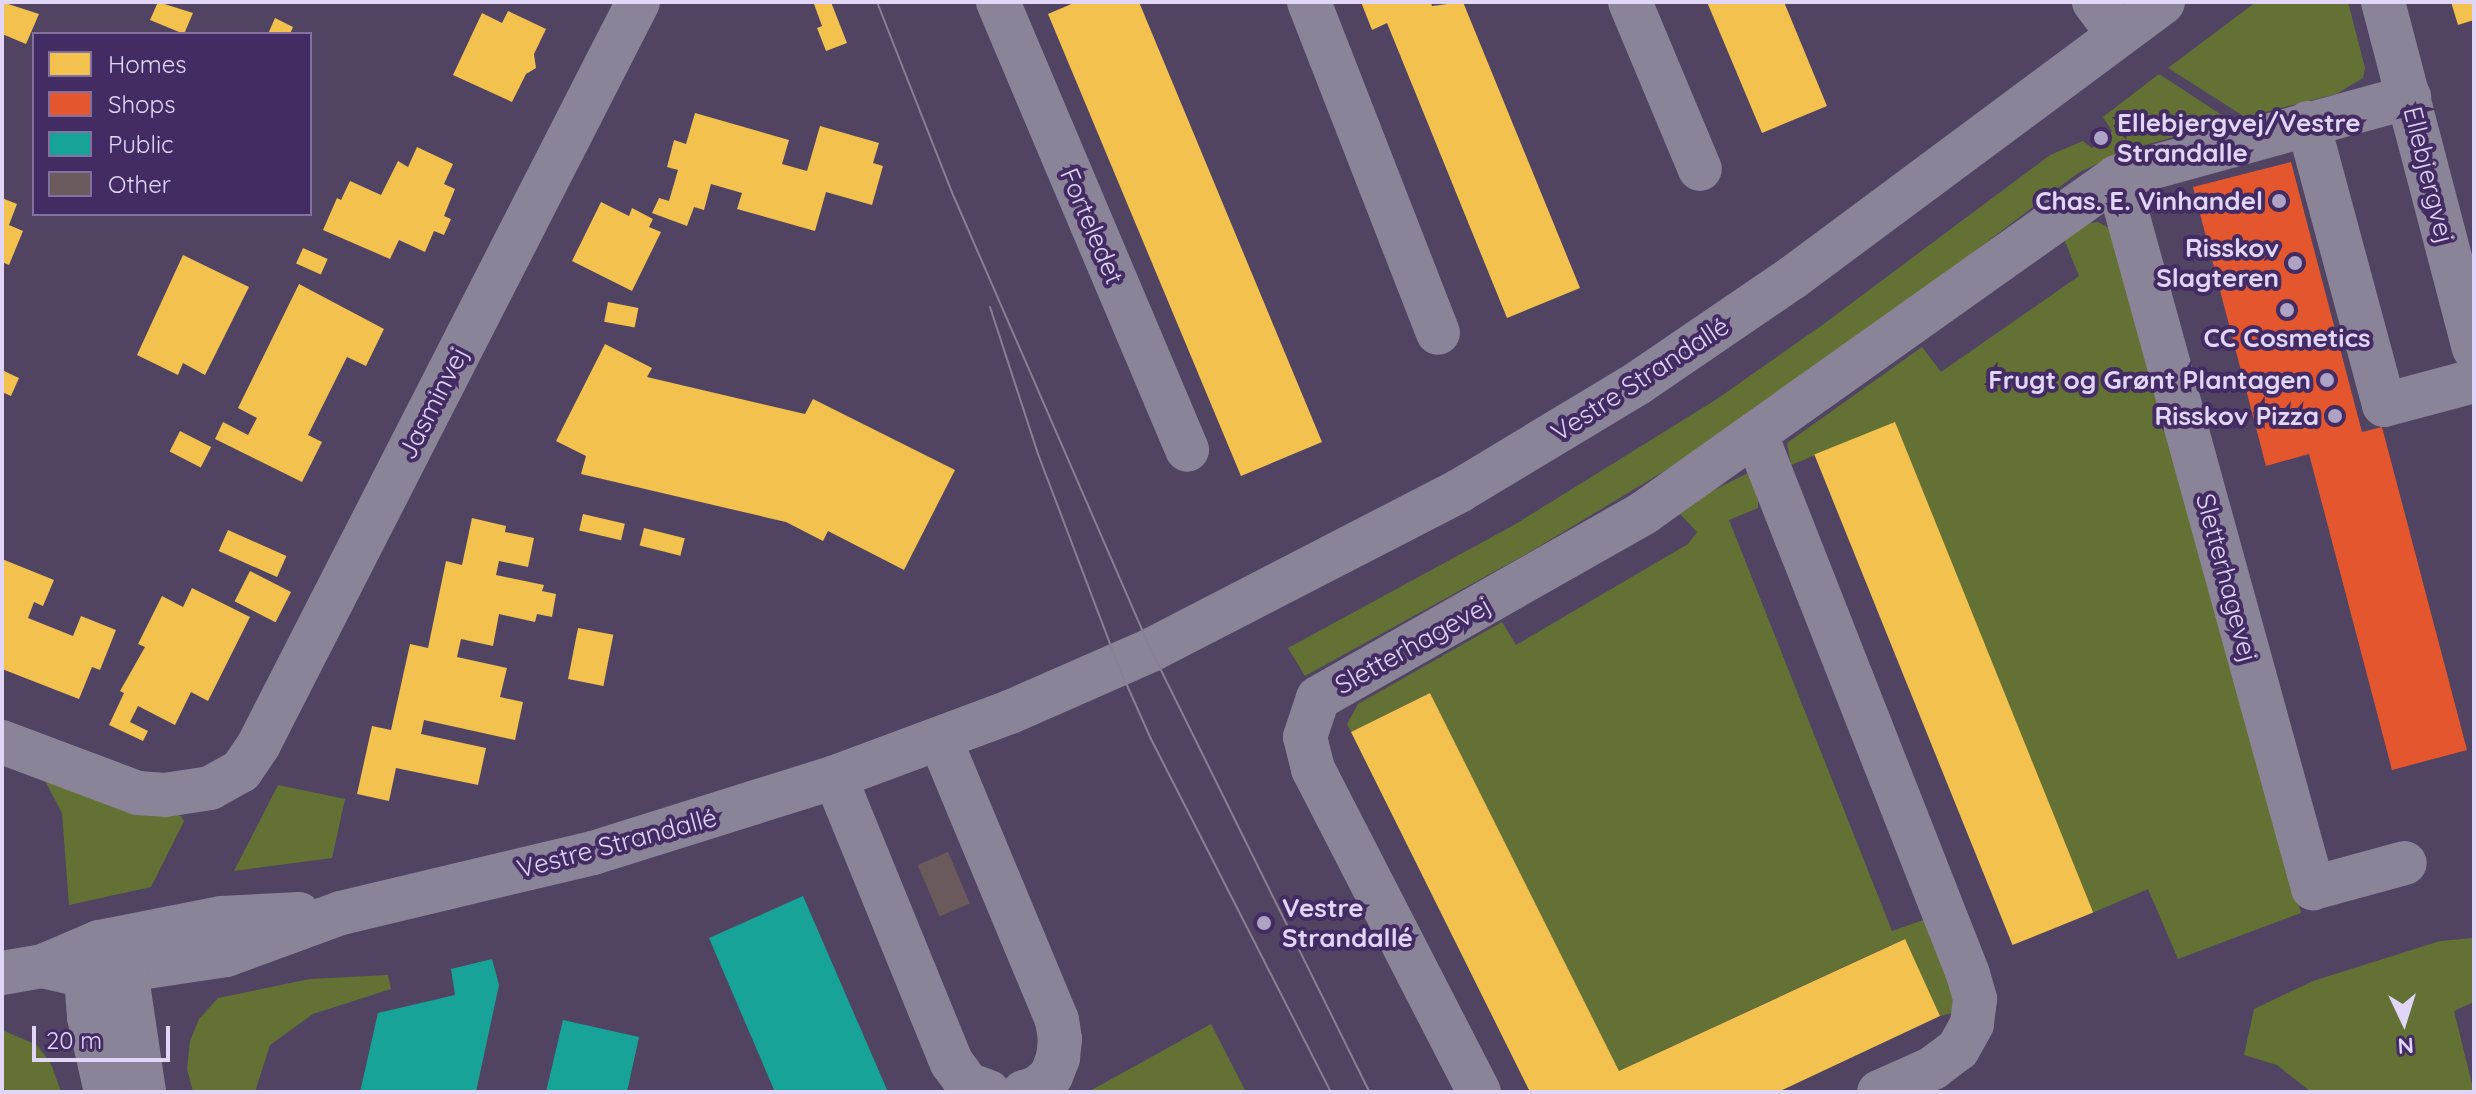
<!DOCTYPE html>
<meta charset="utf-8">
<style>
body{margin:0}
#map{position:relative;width:2476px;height:1094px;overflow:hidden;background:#504462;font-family:Quicksand,sans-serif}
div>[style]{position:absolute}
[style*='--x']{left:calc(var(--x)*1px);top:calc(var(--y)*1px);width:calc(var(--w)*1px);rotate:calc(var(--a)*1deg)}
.green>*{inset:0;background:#647135}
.homes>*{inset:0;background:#f2c14e;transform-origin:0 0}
.shops>*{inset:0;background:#e4572e}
.public>*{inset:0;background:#17a398}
.building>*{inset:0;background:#6b5a5b;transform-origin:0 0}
.minor>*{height:44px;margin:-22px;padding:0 22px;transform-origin:22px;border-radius:22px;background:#8b8397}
.tram>*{height:2px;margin:-1px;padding:0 1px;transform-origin:1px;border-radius:1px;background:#878095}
.dots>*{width:22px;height:22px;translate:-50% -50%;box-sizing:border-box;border:4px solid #432c63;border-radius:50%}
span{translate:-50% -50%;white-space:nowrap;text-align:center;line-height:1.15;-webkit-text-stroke:8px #432c63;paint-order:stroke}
.poi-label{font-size:26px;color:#e1d6f8;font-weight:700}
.left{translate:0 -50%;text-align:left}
.right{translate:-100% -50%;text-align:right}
.street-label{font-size:26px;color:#e1d6f8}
.frame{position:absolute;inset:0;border:4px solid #e1d6f8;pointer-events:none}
.legend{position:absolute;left:32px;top:32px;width:280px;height:184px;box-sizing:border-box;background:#432c63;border:2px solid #82709f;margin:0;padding:10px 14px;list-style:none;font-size:24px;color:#e1d6f8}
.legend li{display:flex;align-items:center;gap:16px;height:40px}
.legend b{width:40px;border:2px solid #82709f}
.north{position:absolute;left:2364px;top:982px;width:80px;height:80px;-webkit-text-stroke:6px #432c63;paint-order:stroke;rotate:176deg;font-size:22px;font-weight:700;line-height:32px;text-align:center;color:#e1d6f8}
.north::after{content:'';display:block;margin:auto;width:28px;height:36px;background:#e1d6f8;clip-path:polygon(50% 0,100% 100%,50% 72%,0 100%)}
.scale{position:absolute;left:32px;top:1026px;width:138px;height:36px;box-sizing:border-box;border:4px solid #e1d6f8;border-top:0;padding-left:10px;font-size:24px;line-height:28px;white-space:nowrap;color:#e1d6f8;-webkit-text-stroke:6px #432c63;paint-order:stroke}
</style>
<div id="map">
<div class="green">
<i style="clip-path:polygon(2256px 2px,2348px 2px,2365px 68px,2363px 78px,2336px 94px,2245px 117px,2168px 68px)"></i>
<i style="clip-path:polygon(2159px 74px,2231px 121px,2124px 151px,2078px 173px,1844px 350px,1671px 467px,1528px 553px,1305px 676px,1288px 648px,1514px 525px,1717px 399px,1825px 323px,2050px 155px,2083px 141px,2092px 148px,2112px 131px,2103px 117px)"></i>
<i style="clip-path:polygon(2098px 222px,2109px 228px,2301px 913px,2178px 959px,2148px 889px,2092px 913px,1895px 423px,1791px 465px,1787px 443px,1922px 347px,1941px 372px,2079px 276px,2064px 239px,2089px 223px)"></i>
<i style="clip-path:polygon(1748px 473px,1758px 491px,1758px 508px,1729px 520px,1892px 931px,1929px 918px,1954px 982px,1952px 1013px,1940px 1016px,1904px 939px,1619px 1071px,1430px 693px,1351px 732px,1347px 724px,1358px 704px,1502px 622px,1516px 645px,1688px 544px,1697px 532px,1680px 514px,1710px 492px)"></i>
<i style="clip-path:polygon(42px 775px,181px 816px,184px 821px,151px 887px,69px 905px,62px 813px)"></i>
<i style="clip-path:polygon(278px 785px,345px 799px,332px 858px,234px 871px)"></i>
<i style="clip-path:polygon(2472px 938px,2474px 1002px,2454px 1011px,2474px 1092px,2311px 1092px,2277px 1065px,2244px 1055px,2254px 1009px,2313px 981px,2440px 941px)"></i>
<i style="clip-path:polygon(388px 975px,391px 989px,313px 1014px,270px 1045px,255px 1092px,193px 1092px,187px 1069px,190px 1041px,199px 1019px,218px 998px,310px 979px)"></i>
<i style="clip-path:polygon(1211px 1024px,1246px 1092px,1088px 1092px)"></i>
<i style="clip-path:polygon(2px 1030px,37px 1045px,51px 1064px,61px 1092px,9px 1092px,2px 1088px)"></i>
</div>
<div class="homes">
<i style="clip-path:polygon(2px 2px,39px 14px,26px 44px,2px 34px)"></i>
<i style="clip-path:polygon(158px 2px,193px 13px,184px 34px,150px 20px)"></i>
<i style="clip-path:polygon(819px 2px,831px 2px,847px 43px,826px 51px,817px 28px,822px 26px,814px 4px)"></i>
<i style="clip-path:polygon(1076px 2px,1139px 2px,1322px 442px,1241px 476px,1048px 14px)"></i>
<i style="clip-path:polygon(1361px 2px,1431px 2px,1432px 6px,1463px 2px,1580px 288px,1507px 318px,1387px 23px,1372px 30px)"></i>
<i style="clip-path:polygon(1707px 2px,1784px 2px,1827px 106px,1762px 133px)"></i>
<i style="clip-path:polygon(2451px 2px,2474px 2px,2474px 20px,2458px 25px)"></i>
<i style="clip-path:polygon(508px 11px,546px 29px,534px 54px,536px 68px,526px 74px,512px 102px,453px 75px,482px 13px,502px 23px)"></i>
<i style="clip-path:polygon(275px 18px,293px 27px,290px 34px,268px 34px)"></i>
<i style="clip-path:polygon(695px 113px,789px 140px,782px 164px,807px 171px,820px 126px,879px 143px,873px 163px,883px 166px,872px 205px,826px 192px,815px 231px,737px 209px,742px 193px,711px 184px,704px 210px,694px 207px,687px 226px,652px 213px,659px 198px,669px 201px,678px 170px,667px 167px,674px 140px,686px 144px)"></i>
<i style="clip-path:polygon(417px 147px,453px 164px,444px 184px,455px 189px,444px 216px,451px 219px,444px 235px,434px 231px,425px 252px,399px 240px,390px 259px,323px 230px,337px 198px,341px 200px,350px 181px,381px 195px,398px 161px,408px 167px)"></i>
<i style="clip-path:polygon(2px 198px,17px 204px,9px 225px,23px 231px,9px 265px,2px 262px)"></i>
<i style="clip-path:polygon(601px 202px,629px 216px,632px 208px,653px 219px,649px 227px,661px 232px,632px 291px,572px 261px)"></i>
<i style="left:303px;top:248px;width:27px;height:17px;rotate:24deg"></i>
<i style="clip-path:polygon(183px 255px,249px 287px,205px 375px,183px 363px,178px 375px,137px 355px)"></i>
<i style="clip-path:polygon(299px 284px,384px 329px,366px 366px,347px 357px,308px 435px,322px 442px,302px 482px,215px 439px,223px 422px,248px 435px,257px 418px,238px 408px)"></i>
<i style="left:608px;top:302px;width:31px;height:20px;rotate:11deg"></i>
<i style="clip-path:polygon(605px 344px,652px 368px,647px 377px,805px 414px,813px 399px,955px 470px,904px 570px,828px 531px,823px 541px,786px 522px,581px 474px,586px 456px,556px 441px)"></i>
<i style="clip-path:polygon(2px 370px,19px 378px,11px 396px,2px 392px)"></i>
<i style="left:1895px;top:422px;width:529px;height:87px;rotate:68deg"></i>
<i style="left:180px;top:431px;width:35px;height:23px;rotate:27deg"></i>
<i style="left:583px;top:514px;width:43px;height:17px;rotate:13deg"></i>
<i style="clip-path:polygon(472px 518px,506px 526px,505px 532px,534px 538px,528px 567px,499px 561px,496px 575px,544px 585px,542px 591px,556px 594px,552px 617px,537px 614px,535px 622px,499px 614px,493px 646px,461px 639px,457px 657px,507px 668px,500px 697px,523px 702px,515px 740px,424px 720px,421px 734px,486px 748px,478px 785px,396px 768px,389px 801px,357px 794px,372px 726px,391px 730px,410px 644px,428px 648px,446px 561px,462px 565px)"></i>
<i style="left:644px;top:528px;width:42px;height:18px;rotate:14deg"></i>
<i style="left:228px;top:530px;width:64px;height:23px;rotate:24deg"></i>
<i style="clip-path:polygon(2px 559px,54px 580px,43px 606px,34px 602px,28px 618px,73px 636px,81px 616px,116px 630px,100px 670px,92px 667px,79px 699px,2px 669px)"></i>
<i style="left:250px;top:571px;width:46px;height:34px;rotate:27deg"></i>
<i style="clip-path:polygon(192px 588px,250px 617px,208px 701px,191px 692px,175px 725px,138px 706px,130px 722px,148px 731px,143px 741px,109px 725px,124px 693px,120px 691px,145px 647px,138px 644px,162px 596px,183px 607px)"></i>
<i style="left:578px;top:628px;width:36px;height:52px;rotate:11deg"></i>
<i style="clip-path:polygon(1430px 693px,1619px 1071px,1905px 939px,1940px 1016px,1778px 1092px,1530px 1092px,1351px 732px)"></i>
</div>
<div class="shops">
<i style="clip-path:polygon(2291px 162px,2362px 432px,2382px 427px,2467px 750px,2392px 770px,2309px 454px,2266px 466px,2193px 187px)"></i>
</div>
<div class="public">
<i style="clip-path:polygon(803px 896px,888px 1092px,775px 1092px,709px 938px)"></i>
<i style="clip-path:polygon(492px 959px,499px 985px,476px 1092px,360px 1092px,378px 1013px,455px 995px,451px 969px)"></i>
<i style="clip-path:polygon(563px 1020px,639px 1037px,627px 1092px,546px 1092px)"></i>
</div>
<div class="building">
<i style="left:948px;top:852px;width:56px;height:33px;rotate:67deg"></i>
</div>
<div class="minor">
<i style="--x:998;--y:2;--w:486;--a:67.1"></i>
<i style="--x:1309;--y:2;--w:355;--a:68.7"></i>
<i style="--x:1630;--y:2;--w:181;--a:67.3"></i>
<i style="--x:2094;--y:2;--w:41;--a:52.9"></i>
<i style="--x:2383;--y:2;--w:358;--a:75.3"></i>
<i style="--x:2308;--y:123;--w:292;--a:74.9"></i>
<i style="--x:2384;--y:405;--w:93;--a:-14.9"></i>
<i style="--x:2117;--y:177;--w:738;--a:74.59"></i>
<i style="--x:2313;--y:888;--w:95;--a:-15.2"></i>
<i style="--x:1756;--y:435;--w:579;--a:68.53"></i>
<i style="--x:1968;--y:974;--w:26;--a:74"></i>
<i style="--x:1975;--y:999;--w:25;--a:97"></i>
<i style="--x:1972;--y:1024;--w:29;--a:119"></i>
<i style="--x:1958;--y:1049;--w:31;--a:143"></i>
<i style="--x:1933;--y:1068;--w:59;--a:156"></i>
<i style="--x:940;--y:739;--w:304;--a:67.4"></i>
<i style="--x:1057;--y:1020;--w:19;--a:81"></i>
<i style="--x:1060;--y:1039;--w:19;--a:96"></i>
<i style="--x:1058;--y:1058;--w:19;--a:111"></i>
<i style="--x:1051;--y:1076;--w:18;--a:139"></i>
<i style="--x:1037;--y:1088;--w:14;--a:163"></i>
<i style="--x:2;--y:742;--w:145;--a:20.6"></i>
<i style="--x:138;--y:793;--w:27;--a:4"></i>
<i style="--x:165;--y:795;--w:46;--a:-8.8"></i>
<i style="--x:210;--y:788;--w:35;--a:-29"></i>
<i style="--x:241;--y:771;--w:32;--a:-56"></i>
<i style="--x:259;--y:744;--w:833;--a:-62.94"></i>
<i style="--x:835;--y:777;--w:309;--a:67.8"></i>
<i style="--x:952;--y:1063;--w:26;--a:54"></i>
<i style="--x:967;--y:1084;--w:23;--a:20"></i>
<i style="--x:43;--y:966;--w:44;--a:13.1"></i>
<i style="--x:86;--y:976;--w:142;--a:-8.5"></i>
<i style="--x:226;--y:955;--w:122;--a:-20.1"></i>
<i style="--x:341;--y:913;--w:259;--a:-13.4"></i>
<i style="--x:593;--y:853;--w:254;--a:-17.4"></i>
<i style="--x:835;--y:777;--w:187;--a:-20.4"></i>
<i style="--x:1010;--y:712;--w:154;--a:-23.7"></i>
<i style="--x:1151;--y:650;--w:347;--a:-27.3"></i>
<i style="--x:1459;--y:491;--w:209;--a:-31.1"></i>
<i style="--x:1638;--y:383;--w:186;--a:-34.3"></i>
<i style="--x:1792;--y:278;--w:462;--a:-36.6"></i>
<i style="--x:2;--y:973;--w:42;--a:-9.7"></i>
<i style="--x:43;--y:966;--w:61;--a:-23.2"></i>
<i style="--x:99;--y:942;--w:124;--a:-11.1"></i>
<i style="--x:221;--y:918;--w:78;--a:-2.9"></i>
<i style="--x:106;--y:1092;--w:77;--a:-102.8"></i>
<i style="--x:89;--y:1017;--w:41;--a:-94.2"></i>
<i style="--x:86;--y:976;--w:36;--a:-69"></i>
<i style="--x:99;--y:942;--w:40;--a:47"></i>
<i style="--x:126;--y:971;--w:122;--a:81.5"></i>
<i style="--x:1479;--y:1092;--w:363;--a:-117.2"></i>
<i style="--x:1313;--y:769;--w:33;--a:-104"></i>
<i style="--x:1305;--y:737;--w:41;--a:-71.6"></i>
<i style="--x:1318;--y:698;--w:376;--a:-29.6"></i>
<i style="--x:1645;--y:512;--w:579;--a:-35.37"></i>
<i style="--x:2117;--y:177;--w:303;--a:-15.3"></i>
</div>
<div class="tram">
<i style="--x:877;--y:2;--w:210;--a:68.5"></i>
<i style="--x:954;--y:197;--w:494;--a:66.5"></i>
<i style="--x:1151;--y:650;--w:493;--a:63.7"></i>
<i style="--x:990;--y:307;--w:155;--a:71.9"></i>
<i style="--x:1038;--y:454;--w:226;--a:69.2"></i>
<i style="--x:1118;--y:665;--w:81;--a:66"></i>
<i style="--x:1151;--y:739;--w:396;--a:63"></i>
</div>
<div class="dots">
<i style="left:2101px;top:138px;background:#aea3c4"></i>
<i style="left:2279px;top:201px;background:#aea3c4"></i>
<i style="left:2295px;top:263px;background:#aea3c4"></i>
<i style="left:2287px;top:310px;background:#aea3c4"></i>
<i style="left:2327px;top:380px;background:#aea3c4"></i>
<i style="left:2335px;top:416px;background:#aea3c4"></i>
<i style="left:1264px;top:923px;background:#aea3c4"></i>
</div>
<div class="poi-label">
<span class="left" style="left:2117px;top:138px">Ellebjergvej/Vestre<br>Strandalle</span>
<span class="right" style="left:2263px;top:201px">Chas. E. Vinhandel</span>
<span class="right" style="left:2279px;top:263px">Risskov<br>Slagteren</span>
<span style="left:2287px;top:338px">CC Cosmetics</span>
<span class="right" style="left:2311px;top:380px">Frugt og Grønt Plantagen</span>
<span class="right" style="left:2319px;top:416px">Risskov Pizza</span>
<span class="left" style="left:1282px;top:923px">Vestre<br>Strandallé</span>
</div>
<div class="street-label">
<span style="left:2429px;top:175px;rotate:76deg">Ellebjergvej</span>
<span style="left:1092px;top:226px;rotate:67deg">Forteledet</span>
<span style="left:1640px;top:379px;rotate:-33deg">Vestre Strandallé</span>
<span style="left:433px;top:403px;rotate:-63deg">Jasminvej</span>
<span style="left:2227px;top:578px;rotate:75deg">Sletterhagevej</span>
<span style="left:1413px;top:645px;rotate:-29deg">Sletterhagevej</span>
<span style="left:617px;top:843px;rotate:-15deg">Vestre Strandallé</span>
</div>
<div class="frame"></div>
<ul class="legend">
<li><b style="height:22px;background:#f2c14e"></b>Homes</li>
<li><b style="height:22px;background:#e4572e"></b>Shops</li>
<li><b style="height:22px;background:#17a398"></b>Public</li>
<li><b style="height:22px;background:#6b5a5b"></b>Other</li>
</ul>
<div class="north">N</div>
<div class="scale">20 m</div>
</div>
